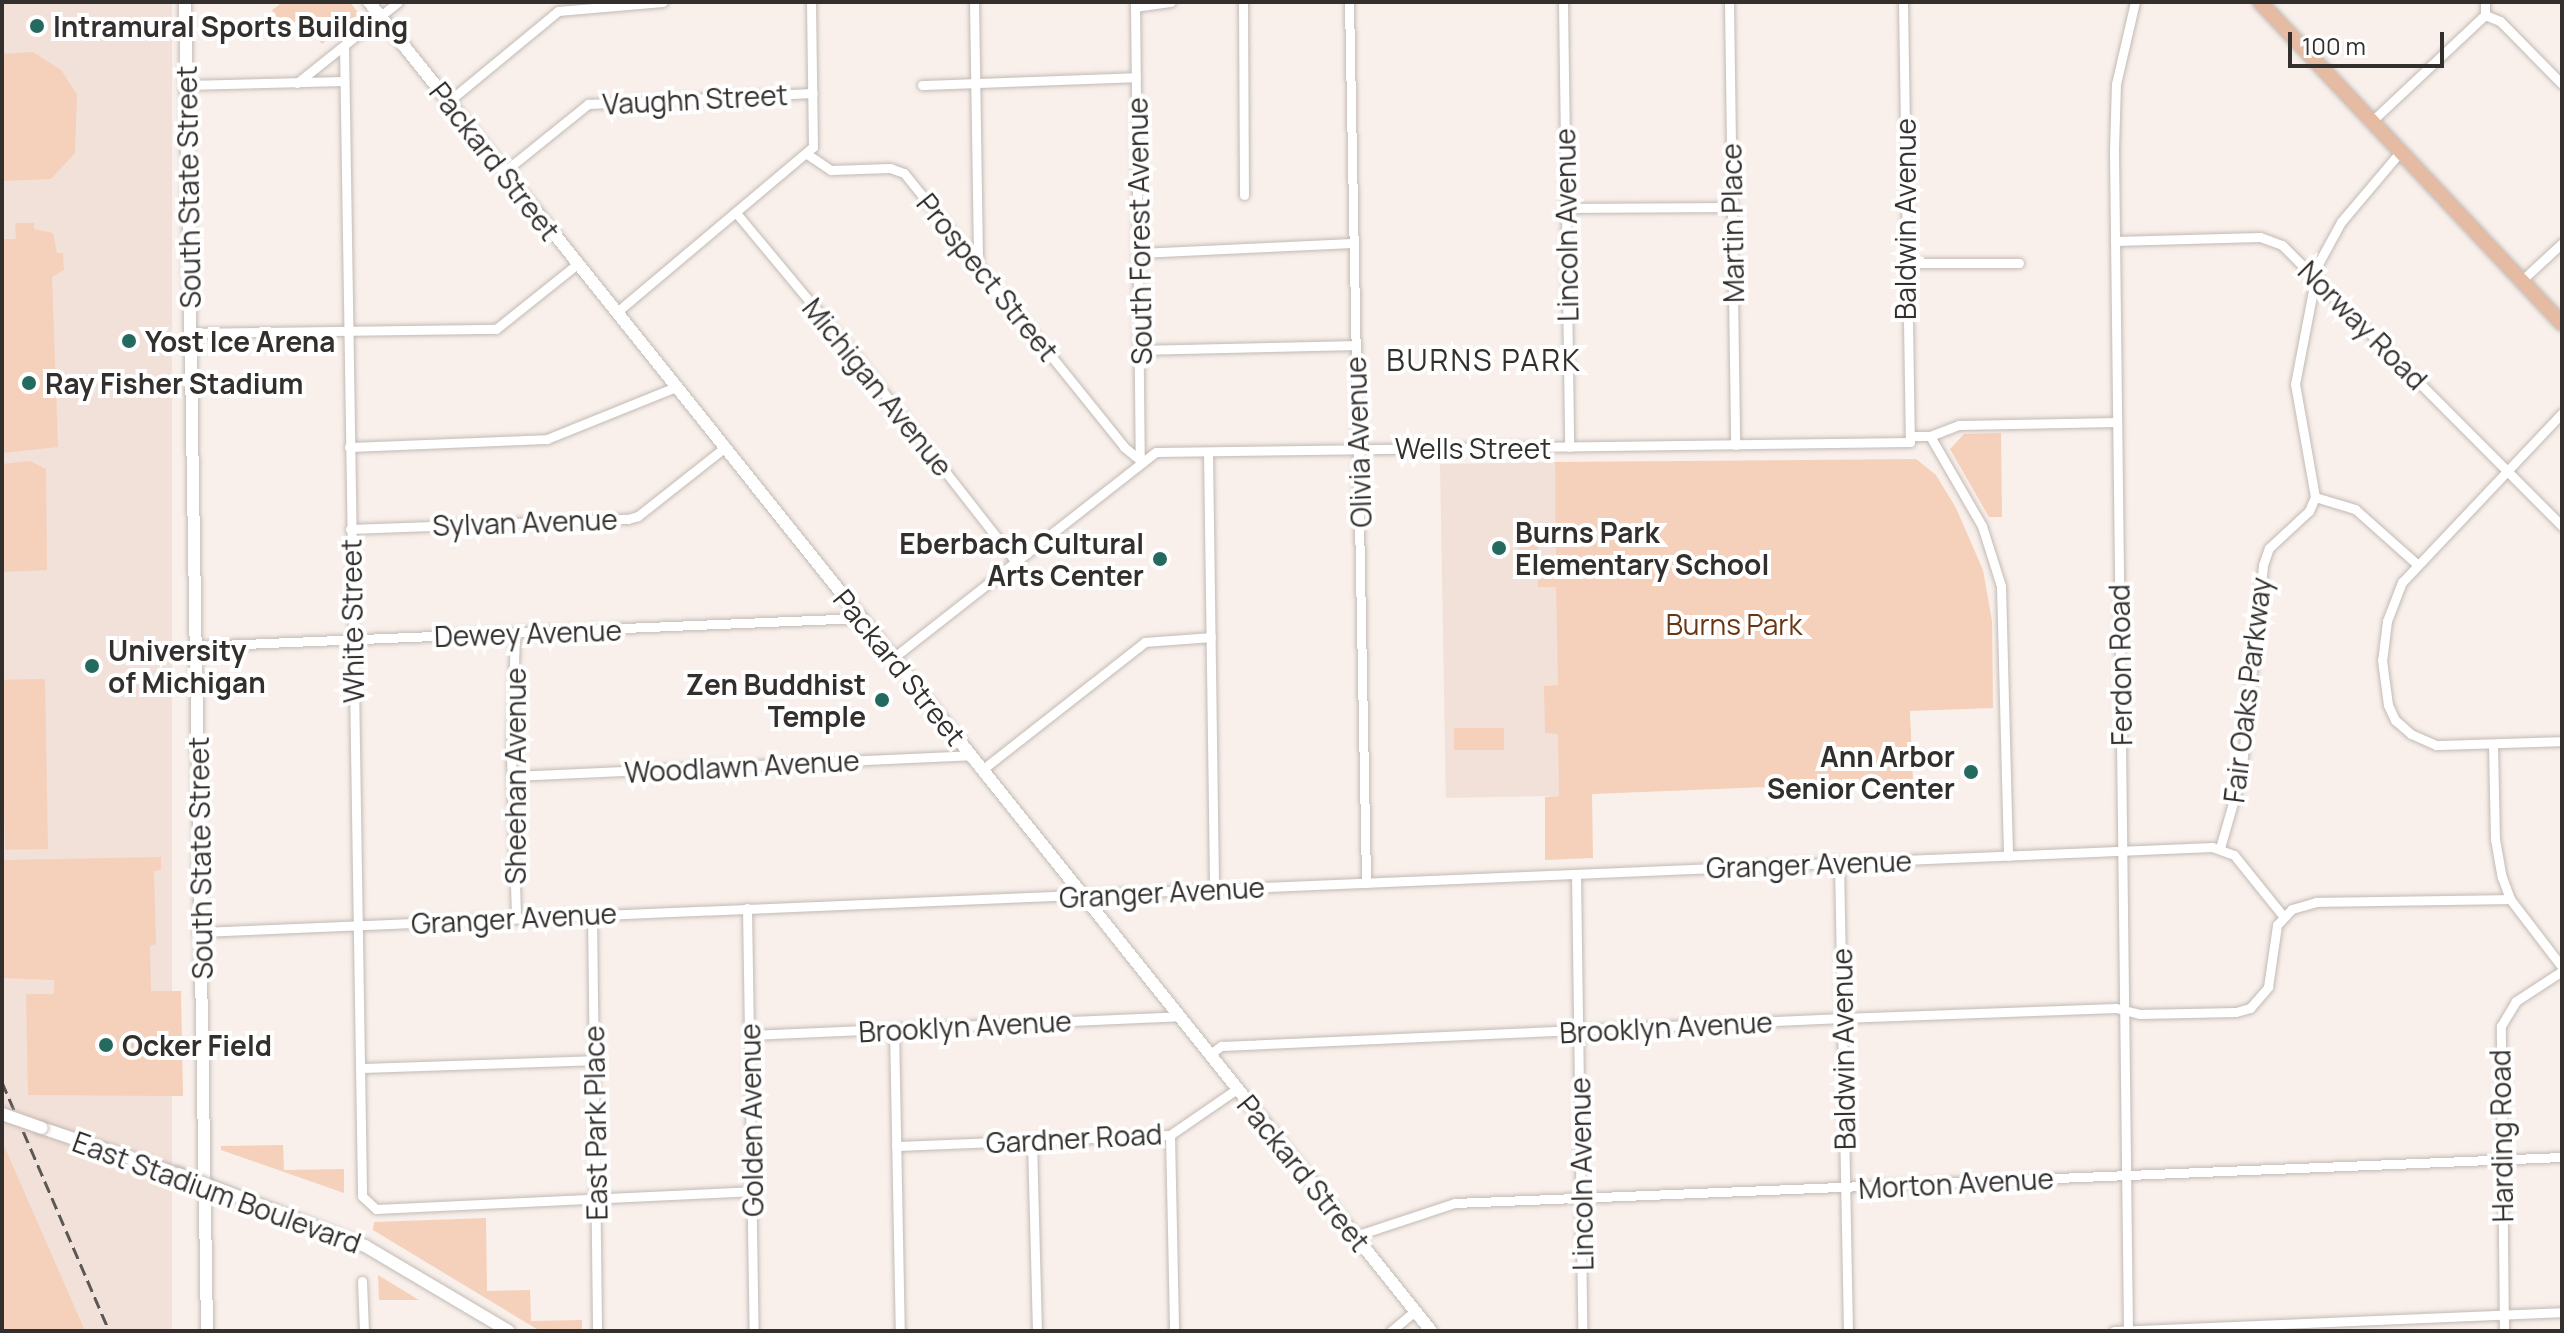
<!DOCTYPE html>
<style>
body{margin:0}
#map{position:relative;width:2564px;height:1333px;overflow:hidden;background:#f9f0eb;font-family:Manrope,sans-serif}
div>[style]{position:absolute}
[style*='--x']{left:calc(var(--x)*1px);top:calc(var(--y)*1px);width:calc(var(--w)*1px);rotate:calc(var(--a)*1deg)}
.built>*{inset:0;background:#f2e1d8;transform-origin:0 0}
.green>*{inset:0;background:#f5d0bb;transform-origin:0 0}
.roads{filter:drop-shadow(0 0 2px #c2bab5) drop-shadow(0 0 2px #c2bab5)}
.minor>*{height:9px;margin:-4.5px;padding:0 4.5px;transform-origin:4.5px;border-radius:4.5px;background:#fff}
.secondary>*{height:12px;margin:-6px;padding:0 6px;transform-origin:6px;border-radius:6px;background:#fff}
.primary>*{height:14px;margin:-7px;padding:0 7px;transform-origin:7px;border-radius:7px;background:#e5bba3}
.rail>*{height:3px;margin-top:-1.5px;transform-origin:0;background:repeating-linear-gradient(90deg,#5b5754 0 12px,transparent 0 18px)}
.bridges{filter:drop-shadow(0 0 2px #c2bab5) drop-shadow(0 0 2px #c2bab5)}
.secondary-bridge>*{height:12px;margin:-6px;padding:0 6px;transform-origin:6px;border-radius:6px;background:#fff}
.dots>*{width:22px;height:22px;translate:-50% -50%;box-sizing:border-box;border:4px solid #fff;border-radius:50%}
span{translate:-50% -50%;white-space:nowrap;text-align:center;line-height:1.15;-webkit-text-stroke:8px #fff;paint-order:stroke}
.poi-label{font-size:28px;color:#322f2d;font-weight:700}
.left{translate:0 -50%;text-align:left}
.right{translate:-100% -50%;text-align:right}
.street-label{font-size:28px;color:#322f2d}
.park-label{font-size:28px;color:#6a3715}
.neighbourhood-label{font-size:30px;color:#322f2d;letter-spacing:2px}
.frame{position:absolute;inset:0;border:4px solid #322f2d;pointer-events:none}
.scale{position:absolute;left:2288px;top:32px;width:156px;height:36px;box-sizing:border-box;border:4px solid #322f2d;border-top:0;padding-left:10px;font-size:24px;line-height:28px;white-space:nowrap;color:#322f2d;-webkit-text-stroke:6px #fff;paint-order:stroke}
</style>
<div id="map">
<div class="built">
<i style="left:2px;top:2px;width:170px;height:1329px"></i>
<i style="left:1555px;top:462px;width:334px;height:115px;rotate:89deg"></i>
</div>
<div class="green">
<i style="clip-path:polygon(283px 2px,350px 2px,359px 14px,322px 44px,300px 18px,285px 29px,272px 10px)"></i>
<i style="clip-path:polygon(33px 52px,61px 70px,77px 94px,75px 153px,51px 179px,2px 181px,2px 54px)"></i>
<i style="clip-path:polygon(15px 223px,34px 223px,34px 229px,53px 233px,57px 253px,63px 253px,64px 270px,52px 277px,58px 447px,2px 453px,2px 239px,16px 239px)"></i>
<i style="clip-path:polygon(2001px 433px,2002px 517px,1989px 517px,1950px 449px,1964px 434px)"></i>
<i style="clip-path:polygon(1916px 459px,1936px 475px,1956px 508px,1983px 570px,1992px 621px,1993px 708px,1910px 711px,1913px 781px,1592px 794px,1593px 858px,1545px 860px,1545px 797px,1559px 796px,1558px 734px,1545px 733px,1544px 686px,1558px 685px,1556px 587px,1538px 587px,1537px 570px,1556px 569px,1555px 462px)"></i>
<i style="clip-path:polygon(30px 461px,46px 469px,47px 570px,2px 572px,2px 464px)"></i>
<i style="clip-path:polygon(1535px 526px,1545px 534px,1530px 565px,1515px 557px,1527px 528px)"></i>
<i style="left:45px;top:679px;width:170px;height:43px;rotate:89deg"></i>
<i style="left:1454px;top:728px;width:50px;height:22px"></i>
<i style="clip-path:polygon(161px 857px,161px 870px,154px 871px,156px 944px,150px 946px,151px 991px,181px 991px,183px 1096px,28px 1095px,26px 994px,54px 994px,54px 980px,2px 978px,2px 860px)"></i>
<i style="clip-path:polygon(2px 1141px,85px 1331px,2px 1331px)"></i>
<i style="clip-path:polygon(283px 1145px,284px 1170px,344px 1169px,344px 1193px,221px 1150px,221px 1146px)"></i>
<i style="clip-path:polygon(486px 1218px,487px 1291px,530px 1290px,531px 1321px,582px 1320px,582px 1331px,540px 1331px,373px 1230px,374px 1222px)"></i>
<i style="clip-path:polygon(378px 1275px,419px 1300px,379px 1300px)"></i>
</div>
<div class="roads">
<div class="minor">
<i style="--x:974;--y:2;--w:261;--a:89.1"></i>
<i style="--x:1135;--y:2;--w:458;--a:89.4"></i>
<i style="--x:1243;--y:2;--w:193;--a:89.7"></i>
<i style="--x:1349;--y:2;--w:881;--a:88.89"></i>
<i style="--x:1563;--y:2;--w:445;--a:89.2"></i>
<i style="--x:1729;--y:2;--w:443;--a:89.2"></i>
<i style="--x:1903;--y:2;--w:434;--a:89.1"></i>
<i style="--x:1135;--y:7;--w:36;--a:-8"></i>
<i style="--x:2485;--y:15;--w:16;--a:22"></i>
<i style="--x:2500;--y:21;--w:88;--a:45.5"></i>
<i style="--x:344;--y:46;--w:1150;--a:89.1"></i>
<i style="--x:362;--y:1196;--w:19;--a:43"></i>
<i style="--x:376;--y:1209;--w:375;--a:-2.7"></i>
<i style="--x:297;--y:83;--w:129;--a:-38.7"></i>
<i style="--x:187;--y:85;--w:156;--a:-1.5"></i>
<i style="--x:922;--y:85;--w:214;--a:-2.1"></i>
<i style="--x:449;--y:101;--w:141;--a:-39.5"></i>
<i style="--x:558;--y:11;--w:105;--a:-4.9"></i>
<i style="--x:2372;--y:121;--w:155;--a:-43.2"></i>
<i style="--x:2485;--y:15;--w:13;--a:-90"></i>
<i style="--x:807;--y:154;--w:29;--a:34"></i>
<i style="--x:831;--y:170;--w:59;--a:-1.9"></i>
<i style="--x:890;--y:168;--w:15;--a:20"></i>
<i style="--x:904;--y:173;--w:351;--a:51.2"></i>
<i style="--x:1124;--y:447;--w:21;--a:39"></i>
<i style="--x:505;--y:171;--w:107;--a:-38.9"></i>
<i style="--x:588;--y:104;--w:225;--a:-2.8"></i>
<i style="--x:1565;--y:208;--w:167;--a:-0.3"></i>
<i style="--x:737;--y:214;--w:191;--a:50.3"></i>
<i style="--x:859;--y:361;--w:255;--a:52"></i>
<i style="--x:2115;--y:241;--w:145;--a:-1.6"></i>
<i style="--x:2260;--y:237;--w:23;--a:20"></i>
<i style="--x:2282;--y:245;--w:397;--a:45.1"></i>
<i style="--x:1139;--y:253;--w:214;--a:-2.7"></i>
<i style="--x:1905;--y:263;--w:114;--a:0"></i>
<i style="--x:2521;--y:281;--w:56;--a:-42.8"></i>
<i style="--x:618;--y:311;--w:255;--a:-40.1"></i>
<i style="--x:813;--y:147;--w:145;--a:-90.8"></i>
<i style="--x:191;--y:333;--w:305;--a:-0.8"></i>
<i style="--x:496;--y:329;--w:104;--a:-38.7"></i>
<i style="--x:1141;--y:350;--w:213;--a:-1.3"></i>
<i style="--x:2562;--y:413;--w:233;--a:133.4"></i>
<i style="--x:2402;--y:582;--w:42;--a:111"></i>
<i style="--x:2387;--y:621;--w:39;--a:97"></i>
<i style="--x:2382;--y:660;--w:45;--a:82.4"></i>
<i style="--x:2388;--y:705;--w:17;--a:65"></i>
<i style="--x:2395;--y:720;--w:21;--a:41"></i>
<i style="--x:2411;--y:734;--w:27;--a:24"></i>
<i style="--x:2436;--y:745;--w:126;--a:-1.8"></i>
<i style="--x:1930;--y:436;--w:104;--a:60"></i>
<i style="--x:1982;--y:526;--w:63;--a:72.4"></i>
<i style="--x:2001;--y:586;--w:270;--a:88.5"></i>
<i style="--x:349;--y:447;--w:198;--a:-2.3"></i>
<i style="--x:547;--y:439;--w:139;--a:-22"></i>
<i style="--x:1208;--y:452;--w:437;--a:89.2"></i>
<i style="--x:2315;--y:497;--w:42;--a:16.7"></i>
<i style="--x:2355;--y:509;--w:84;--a:41.6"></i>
<i style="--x:350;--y:529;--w:278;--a:-2.1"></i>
<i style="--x:628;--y:519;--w:10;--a:-17"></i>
<i style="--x:638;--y:516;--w:110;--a:-38.3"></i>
<i style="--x:515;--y:634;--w:122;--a:91.9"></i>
<i style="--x:511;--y:756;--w:162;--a:88.2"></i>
<i style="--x:196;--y:646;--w:666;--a:-2.41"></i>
<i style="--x:893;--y:658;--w:334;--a:-38.1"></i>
<i style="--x:1156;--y:452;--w:754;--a:-0.76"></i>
<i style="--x:1910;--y:442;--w:6;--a:-90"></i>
<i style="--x:1910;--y:436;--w:20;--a:0"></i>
<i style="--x:1930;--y:436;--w:31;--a:-21"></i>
<i style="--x:1959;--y:425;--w:158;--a:-1.1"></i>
<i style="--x:2493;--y:745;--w:94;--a:88.8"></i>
<i style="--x:2495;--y:839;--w:39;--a:80"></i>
<i style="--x:2502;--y:877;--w:23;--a:70"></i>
<i style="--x:2510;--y:899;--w:86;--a:52.6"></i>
<i style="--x:983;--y:769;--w:206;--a:-38.1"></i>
<i style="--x:1145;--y:642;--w:66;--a:-4.3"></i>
<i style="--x:512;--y:776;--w:460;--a:-2.6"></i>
<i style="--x:2220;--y:848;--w:76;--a:-74"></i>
<i style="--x:2241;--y:775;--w:211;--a:-84"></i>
<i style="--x:2263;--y:565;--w:18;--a:-71"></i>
<i style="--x:2269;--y:548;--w:54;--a:-42.8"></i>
<i style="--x:2309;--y:511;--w:15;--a:-67"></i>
<i style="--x:2315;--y:497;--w:115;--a:-100"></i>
<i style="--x:2295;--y:384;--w:122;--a:-79.1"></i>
<i style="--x:2318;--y:264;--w:48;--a:-61.3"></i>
<i style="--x:2341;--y:222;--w:93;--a:-49.8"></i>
<i style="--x:1839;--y:863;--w:468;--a:88.9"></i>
<i style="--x:1576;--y:874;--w:457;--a:89.2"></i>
<i style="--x:747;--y:908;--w:423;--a:89.1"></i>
<i style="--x:592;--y:915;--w:416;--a:89.3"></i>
<i style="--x:201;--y:932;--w:2013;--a:-2.42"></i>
<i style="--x:2212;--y:847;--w:23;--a:20"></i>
<i style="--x:2234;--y:855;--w:78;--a:51.2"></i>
<i style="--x:894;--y:1029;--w:302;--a:88.9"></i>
<i style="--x:750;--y:1035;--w:430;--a:-2.5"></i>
<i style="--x:1210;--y:1054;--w:14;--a:-36"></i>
<i style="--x:1221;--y:1046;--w:622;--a:-2.58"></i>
<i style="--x:1842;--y:1018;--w:274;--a:-2.1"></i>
<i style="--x:2116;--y:1008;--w:25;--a:14"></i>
<i style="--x:2140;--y:1014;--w:96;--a:-1.2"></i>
<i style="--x:2236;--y:1012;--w:15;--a:-16"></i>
<i style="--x:2250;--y:1008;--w:28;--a:-49"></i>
<i style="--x:2268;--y:987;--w:63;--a:-81.7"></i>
<i style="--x:2277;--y:925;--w:22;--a:-47"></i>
<i style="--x:2292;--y:909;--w:25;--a:-16"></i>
<i style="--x:2316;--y:902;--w:194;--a:-0.9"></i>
<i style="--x:360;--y:1068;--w:235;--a:-1.9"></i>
<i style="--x:1170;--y:1135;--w:196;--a:88.8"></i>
<i style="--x:1032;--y:1141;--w:190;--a:88.5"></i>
<i style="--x:896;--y:1146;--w:274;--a:-2.3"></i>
<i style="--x:1170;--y:1135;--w:81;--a:-34.5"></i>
<i style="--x:1355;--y:1236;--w:105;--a:-18.3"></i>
<i style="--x:1455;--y:1203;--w:1108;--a:-2.38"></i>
<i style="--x:362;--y:1281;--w:50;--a:87.7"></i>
<i style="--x:1391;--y:1331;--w:31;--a:-40"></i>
<i style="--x:2114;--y:1331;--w:448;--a:-2.4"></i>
<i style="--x:2128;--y:1331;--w:1181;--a:-90.68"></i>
<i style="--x:2114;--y:150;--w:66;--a:-88.3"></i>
<i style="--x:2116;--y:84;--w:84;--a:-77"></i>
<i style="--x:2504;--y:1331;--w:305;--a:-90.6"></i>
<i style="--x:2501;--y:1026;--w:29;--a:-59"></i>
<i style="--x:2516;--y:1001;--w:55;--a:-33.1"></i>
</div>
<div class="secondary">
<i style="--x:185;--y:2;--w:1329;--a:89.05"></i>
<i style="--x:369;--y:2;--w:1701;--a:51.37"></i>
<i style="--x:42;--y:1128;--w:144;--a:18.7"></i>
<i style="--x:206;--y:1184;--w:171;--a:21.3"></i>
<i style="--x:365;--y:1246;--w:167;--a:30.6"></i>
</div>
<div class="primary">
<i style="--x:2260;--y:2;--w:441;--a:46.8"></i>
</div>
</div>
<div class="rail">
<i style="--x:2;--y:1082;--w:271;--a:66.7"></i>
</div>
<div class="bridges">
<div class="secondary-bridge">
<i style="--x:2;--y:1114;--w:42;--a:19.3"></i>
<i style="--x:178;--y:1174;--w:30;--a:20"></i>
</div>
</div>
<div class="dots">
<i style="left:37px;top:26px;background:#246a5e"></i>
<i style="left:129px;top:341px;background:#246a5e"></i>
<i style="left:29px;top:383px;background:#246a5e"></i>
<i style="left:1499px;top:548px;background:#246a5e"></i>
<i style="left:1160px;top:559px;background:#246a5e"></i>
<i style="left:92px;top:666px;background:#246a5e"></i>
<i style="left:882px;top:700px;background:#246a5e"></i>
<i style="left:1971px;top:772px;background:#246a5e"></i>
<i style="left:106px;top:1045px;background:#246a5e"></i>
</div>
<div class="poi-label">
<span class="left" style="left:53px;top:26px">Intramural Sports Building</span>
<span class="left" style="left:145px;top:341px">Yost Ice Arena</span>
<span class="left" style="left:45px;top:383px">Ray Fisher Stadium</span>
<span class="left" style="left:1515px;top:548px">Burns Park<br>Elementary School</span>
<span class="right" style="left:1144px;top:559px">Eberbach Cultural<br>Arts Center</span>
<span class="left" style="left:108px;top:666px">University<br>of Michigan</span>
<span class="right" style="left:866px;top:700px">Zen Buddhist<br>Temple</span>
<span class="right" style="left:1955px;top:772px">Ann Arbor<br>Senior Center</span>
<span class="left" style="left:122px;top:1045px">Ocker Field</span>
</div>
<div class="street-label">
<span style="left:695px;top:99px;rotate:-3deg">Vaughn Street</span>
<span style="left:495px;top:161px;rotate:52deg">Packard Street</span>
<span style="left:188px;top:187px;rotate:-91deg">South State Street</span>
<span style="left:1905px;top:219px;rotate:-90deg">Baldwin Avenue</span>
<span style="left:1732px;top:223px;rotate:-91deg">Martin Place</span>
<span style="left:1566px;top:225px;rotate:-91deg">Lincoln Avenue</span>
<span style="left:1139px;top:231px;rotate:-91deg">South Forest Avenue</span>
<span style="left:988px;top:277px;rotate:51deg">Prospect Street</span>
<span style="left:2363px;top:325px;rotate:45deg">Norway Road</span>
<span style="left:878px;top:387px;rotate:51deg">Michigan Avenue</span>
<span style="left:1358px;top:442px;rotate:-92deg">Olivia Avenue</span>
<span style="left:1473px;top:448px">Wells Street</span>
<span style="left:525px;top:522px;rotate:-2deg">Sylvan Avenue</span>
<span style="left:352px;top:621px;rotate:-91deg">White Street</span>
<span style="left:528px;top:633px;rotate:-2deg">Dewey Avenue</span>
<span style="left:2120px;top:665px;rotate:-91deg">Ferdon Road</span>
<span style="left:900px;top:667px;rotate:51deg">Packard Street</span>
<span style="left:2247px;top:690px;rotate:-83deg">Fair Oaks Parkway</span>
<span style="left:742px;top:766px;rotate:-3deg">Woodlawn Avenue</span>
<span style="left:515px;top:776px;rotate:-90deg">Sheehan Avenue</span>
<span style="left:200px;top:858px;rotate:-91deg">South State Street</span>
<span style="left:1809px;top:864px;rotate:-2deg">Granger Avenue</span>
<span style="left:1162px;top:892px;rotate:-3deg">Granger Avenue</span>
<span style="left:514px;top:918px;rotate:-3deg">Granger Avenue</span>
<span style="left:965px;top:1026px;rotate:-3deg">Brooklyn Avenue</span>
<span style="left:1666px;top:1027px;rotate:-3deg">Brooklyn Avenue</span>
<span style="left:1843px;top:1049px;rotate:-91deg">Baldwin Avenue</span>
<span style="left:751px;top:1120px;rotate:-91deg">Golden Avenue</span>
<span style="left:595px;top:1123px;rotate:-91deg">East Park Place</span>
<span style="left:2501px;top:1136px;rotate:-91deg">Harding Road</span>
<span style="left:1074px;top:1138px;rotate:-3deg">Gardner Road</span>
<span style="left:1304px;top:1173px;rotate:51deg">Packard Street</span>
<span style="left:1581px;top:1174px;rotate:-91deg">Lincoln Avenue</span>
<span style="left:1956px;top:1183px;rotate:-3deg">Morton Avenue</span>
<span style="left:217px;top:1192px;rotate:20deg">East Stadium Boulevard</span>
</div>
<div class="park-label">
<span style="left:1734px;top:624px">Burns Park</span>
</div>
<div class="neighbourhood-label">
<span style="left:1484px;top:360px">BURNS PARK</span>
</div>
<div class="frame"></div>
<div class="scale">100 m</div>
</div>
